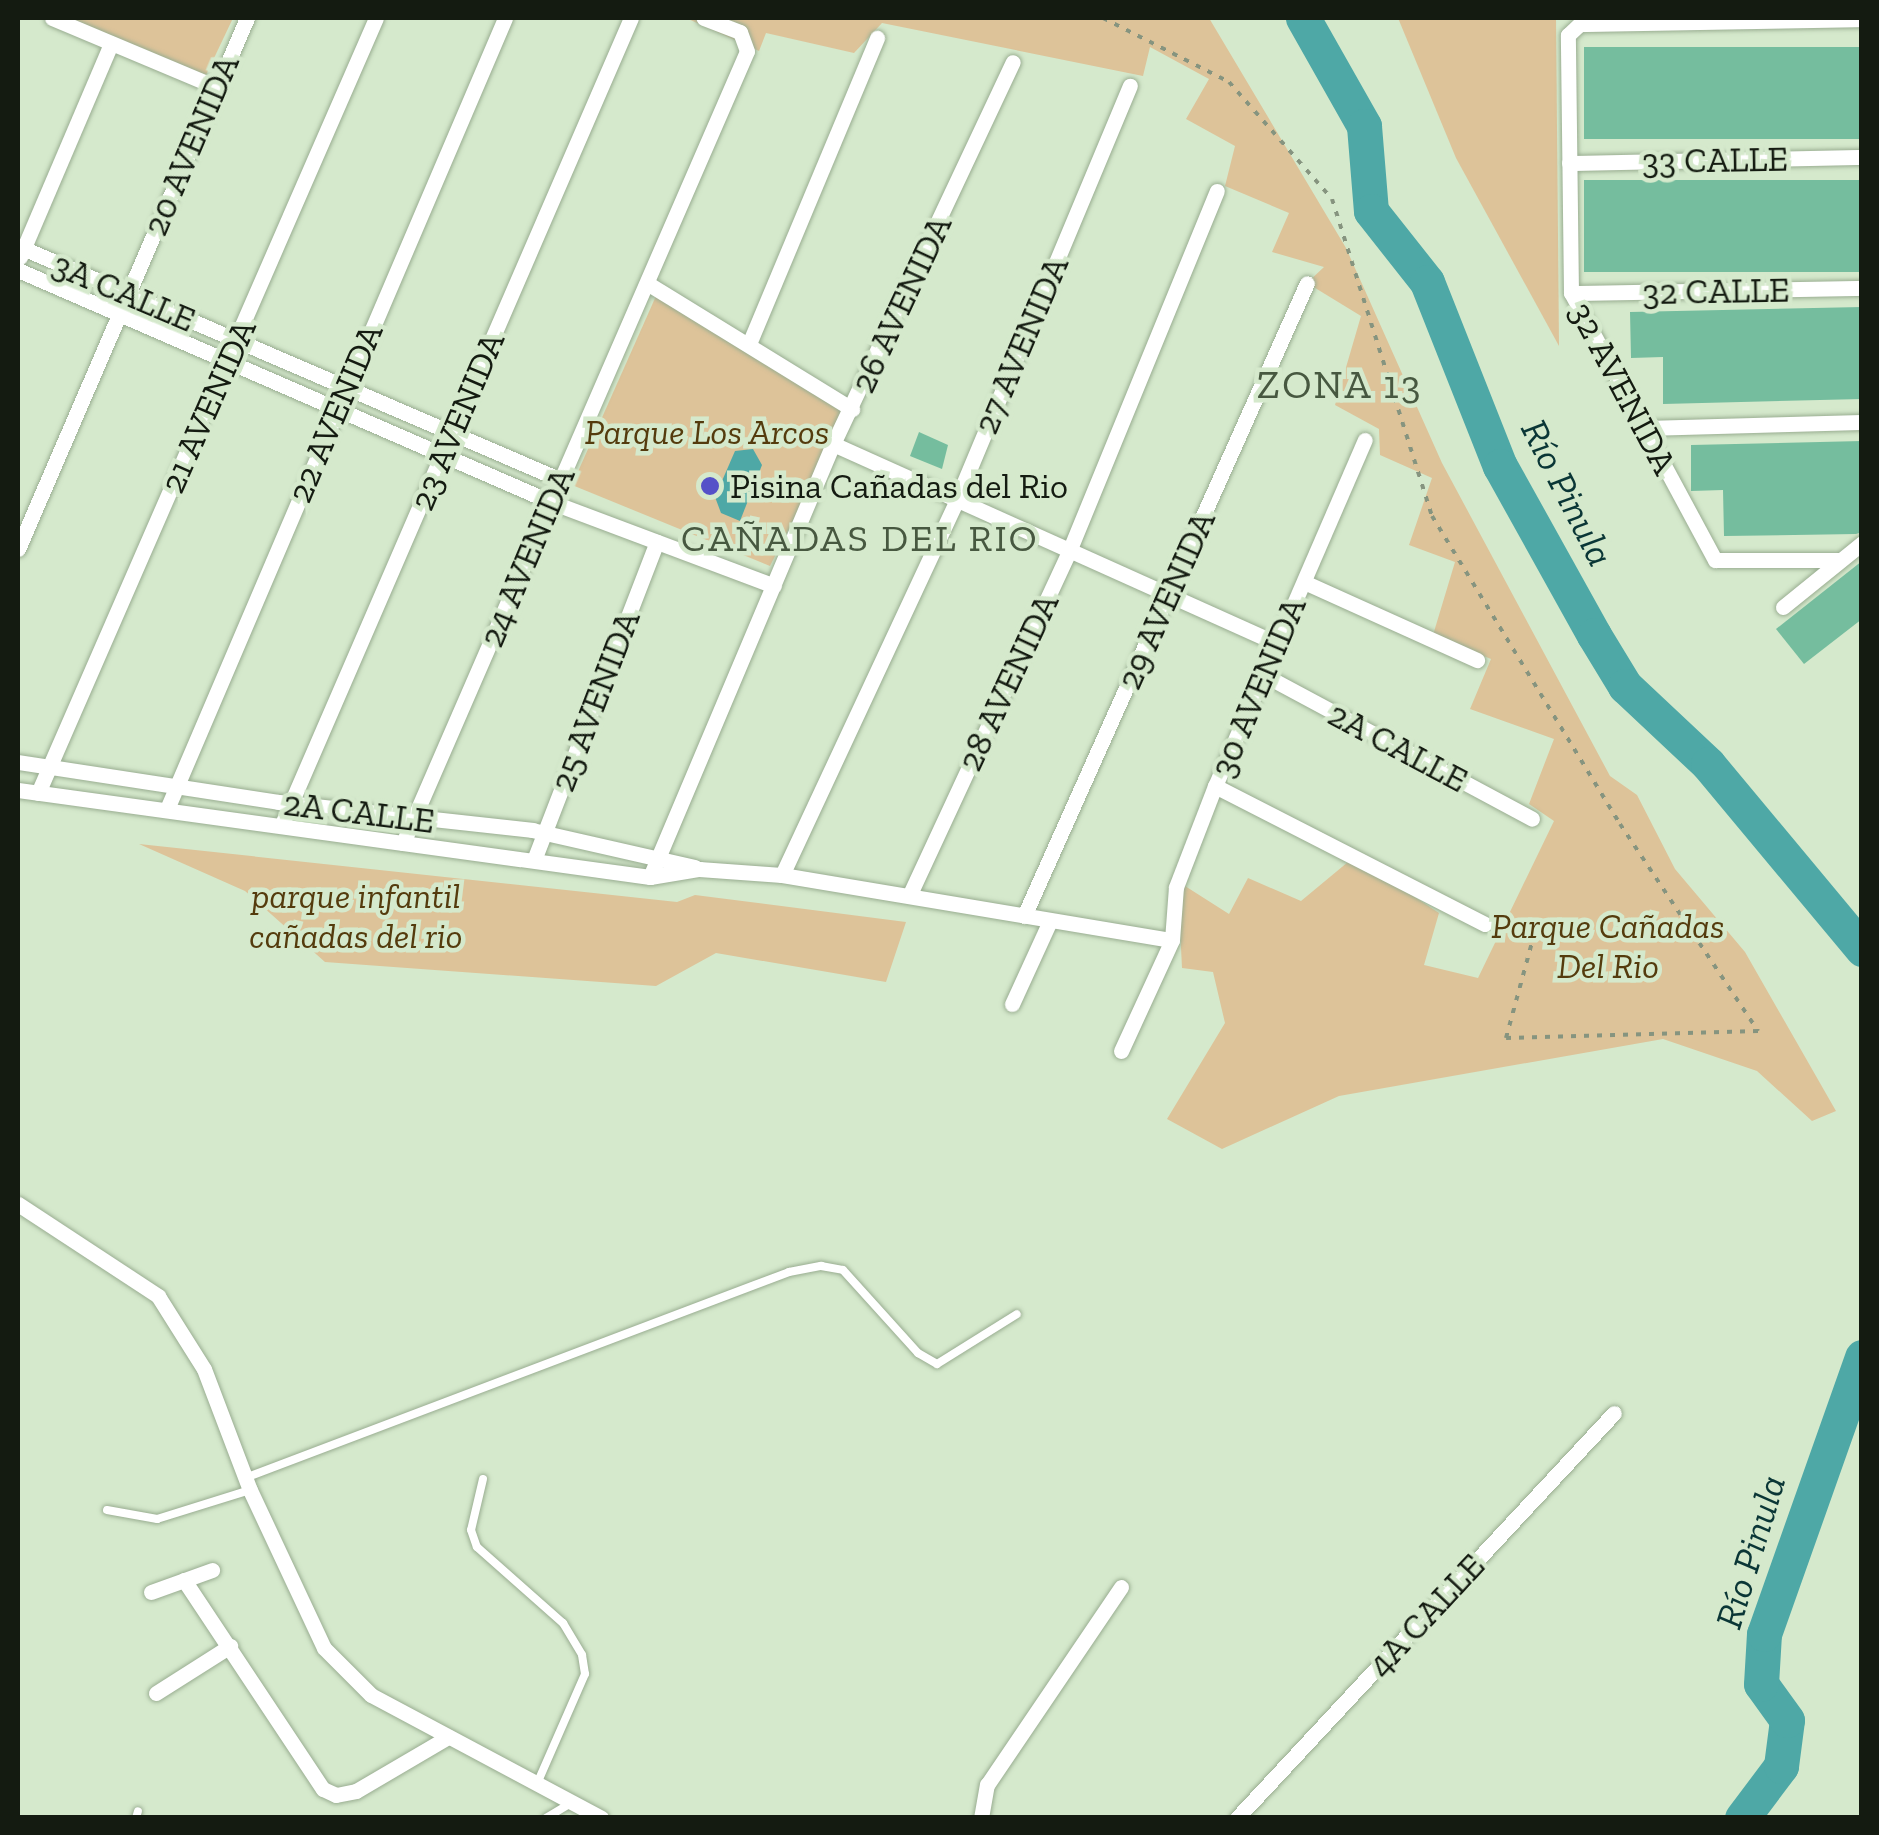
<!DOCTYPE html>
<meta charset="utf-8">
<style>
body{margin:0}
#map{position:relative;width:1879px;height:1835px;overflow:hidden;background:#d5e9cc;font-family:"Zilla Slab",serif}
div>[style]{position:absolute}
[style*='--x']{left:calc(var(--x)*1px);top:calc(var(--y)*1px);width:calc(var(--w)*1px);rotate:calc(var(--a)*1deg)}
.green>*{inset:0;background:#ddc399}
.water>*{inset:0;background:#4ea8a6}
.river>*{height:35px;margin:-17.5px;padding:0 17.5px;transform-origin:17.5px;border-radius:17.5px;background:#4ea8a6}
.building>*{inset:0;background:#75bd9e;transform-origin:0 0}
.path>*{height:4px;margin-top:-2px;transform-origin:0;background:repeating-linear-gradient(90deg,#86947f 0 5px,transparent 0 13px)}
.roads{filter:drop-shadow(0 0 2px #99ad91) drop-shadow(0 0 2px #99ad91)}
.service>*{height:8px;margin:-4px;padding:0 4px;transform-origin:4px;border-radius:4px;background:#fff}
.minor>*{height:15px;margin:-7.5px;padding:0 7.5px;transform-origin:7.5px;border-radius:7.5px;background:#fff}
.dots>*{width:28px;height:28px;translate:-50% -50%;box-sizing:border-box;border:5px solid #d5e9cc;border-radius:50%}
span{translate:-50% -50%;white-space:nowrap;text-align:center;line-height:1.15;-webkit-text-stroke:9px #d5e9cc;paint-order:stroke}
.street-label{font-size:35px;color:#141b11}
.park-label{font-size:35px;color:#543b0d;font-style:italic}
.poi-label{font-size:35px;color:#141b11}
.left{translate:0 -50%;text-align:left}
.water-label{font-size:38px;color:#0a3636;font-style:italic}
.neighbourhood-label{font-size:38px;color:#475840;letter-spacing:2.5px}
.quarter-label{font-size:40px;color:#475840;letter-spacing:2.5px}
.frame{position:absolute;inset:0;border:20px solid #141b11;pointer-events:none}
</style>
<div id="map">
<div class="green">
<i style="clip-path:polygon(65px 18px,233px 18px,206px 75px)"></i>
<i style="clip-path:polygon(686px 18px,1209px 18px,1346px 248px,1442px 463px,1610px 776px,1637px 795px,1675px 869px,1745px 952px,1836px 1111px,1812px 1121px,1757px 1071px,1663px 1039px,1339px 1096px,1222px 1149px,1167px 1119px,1225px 1023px,1213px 972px,1182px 968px,1179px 906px,1185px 886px,1229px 914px,1248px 878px,1301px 901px,1354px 857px,1439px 913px,1424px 965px,1478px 978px,1554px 821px,1529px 804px,1554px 739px,1470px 709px,1491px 659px,1433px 635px,1455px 562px,1409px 545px,1432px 478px,1380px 455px,1379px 429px,1335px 405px,1361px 316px,1307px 283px,1324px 267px,1272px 252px,1289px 213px,1225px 186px,1235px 146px,1186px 119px,1209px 79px,1150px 47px,1143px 76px,882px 23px,854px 53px,766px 33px,759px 51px)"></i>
<i style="clip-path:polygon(1398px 18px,1556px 18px,1559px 346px,1456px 158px)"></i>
<i style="clip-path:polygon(656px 296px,849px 410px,770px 566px,572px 485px)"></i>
<i style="clip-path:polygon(139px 844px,677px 902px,695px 895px,906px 922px,886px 982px,716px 953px,656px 986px,325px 962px,245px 891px)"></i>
</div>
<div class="water">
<i style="clip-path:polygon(753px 449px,762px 465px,740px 521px,721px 513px,715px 497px,735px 451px)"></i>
</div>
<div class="river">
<i style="--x:1303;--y:18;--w:124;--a:60.5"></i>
<i style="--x:1364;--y:126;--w:85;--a:85.3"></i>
<i style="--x:1371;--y:211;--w:90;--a:51.7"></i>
<i style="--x:1427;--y:282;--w:198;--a:68.4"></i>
<i style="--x:1500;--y:466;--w:193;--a:60.9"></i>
<i style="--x:1594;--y:635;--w:60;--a:58.7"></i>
<i style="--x:1625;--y:686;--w:114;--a:43.2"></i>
<i style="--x:1708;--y:764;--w:241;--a:50.2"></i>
<i style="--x:1742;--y:1818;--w:65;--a:-53.1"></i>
<i style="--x:1781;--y:1766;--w:46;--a:-82.6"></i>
<i style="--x:1787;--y:1720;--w:44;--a:-125.8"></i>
<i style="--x:1761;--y:1684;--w:50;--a:-86.6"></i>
<i style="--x:1764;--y:1634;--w:294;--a:-70.5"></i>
</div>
<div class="building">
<i style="left:1862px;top:47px;width:92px;height:278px;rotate:90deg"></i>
<i style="left:1862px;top:180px;width:92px;height:278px;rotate:90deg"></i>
<i style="clip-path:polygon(1862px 307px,1862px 399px,1663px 404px,1663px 357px,1631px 358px,1630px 312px)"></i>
<i style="clip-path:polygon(919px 432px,948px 445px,942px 469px,910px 456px)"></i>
<i style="clip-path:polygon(1862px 441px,1862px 532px,1856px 534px,1724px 536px,1723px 490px,1691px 491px,1691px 445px)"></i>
<i style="clip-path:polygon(1862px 561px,1862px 619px,1804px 664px,1776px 629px)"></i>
</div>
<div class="path">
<i style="--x:1103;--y:18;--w:141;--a:26.9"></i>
<i style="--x:1229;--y:82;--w:156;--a:48.6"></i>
<i style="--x:1332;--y:199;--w:332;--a:72.5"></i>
<i style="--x:1432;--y:516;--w:361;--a:58.6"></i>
<i style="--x:1620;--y:824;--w:249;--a:56.3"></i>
<i style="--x:1758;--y:1031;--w:252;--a:178.4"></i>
<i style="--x:1506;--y:1038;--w:107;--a:-74.8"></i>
<i style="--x:1534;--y:935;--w:33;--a:-168"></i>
</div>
<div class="roads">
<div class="service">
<i style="--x:245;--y:1478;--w:582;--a:-20.74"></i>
<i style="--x:789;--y:1272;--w:33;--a:-11"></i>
<i style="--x:821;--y:1266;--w:22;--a:10"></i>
<i style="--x:843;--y:1270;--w:112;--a:47.9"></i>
<i style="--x:918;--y:1353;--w:22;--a:30"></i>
<i style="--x:937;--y:1364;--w:94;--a:-32"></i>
<i style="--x:483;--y:1479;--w:52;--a:103.2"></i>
<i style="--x:471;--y:1530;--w:18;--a:71"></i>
<i style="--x:477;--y:1547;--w:115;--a:41.5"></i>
<i style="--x:563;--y:1623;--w:37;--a:59"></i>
<i style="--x:582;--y:1655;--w:19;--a:81"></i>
<i style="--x:585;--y:1674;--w:120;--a:113.6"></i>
<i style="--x:107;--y:1510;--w:51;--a:10.2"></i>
<i style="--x:157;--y:1519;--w:97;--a:-17.3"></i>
<i style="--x:136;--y:1818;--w:7;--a:-74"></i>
<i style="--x:546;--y:1818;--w:27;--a:-31"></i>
</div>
<div class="minor">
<i style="--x:52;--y:18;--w:178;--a:22.8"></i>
<i style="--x:1569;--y:163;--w:293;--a:-1.2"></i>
<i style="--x:18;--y:246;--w:591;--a:23.31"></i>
<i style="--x:20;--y:257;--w:232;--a:-66.9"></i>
<i style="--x:18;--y:270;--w:581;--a:23.52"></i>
<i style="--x:551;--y:502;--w:238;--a:20.6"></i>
<i style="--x:647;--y:283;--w:241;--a:31.6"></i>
<i style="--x:1571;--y:293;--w:291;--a:-1"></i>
<i style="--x:749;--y:344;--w:332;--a:-67.3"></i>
<i style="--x:1644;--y:428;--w:218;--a:-1.6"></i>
<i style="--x:833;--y:444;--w:487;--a:24.2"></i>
<i style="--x:18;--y:549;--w:578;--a:-66.67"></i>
<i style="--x:1839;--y:560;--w:124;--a:180"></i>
<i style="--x:1715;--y:560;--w:303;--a:-118.3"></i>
<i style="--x:1571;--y:293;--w:258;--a:-90.7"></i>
<i style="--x:1568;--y:35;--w:16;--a:-43"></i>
<i style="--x:1580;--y:24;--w:282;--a:-1"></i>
<i style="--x:1304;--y:582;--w:190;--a:24.3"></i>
<i style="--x:1783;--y:607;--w:102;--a:-39"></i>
<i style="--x:1264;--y:675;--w:304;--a:28.2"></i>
<i style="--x:18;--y:762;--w:264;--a:8.7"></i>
<i style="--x:279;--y:802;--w:255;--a:6.3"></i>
<i style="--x:532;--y:830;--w:167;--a:12.8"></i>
<i style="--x:1215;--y:786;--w:303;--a:27.1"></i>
<i style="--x:18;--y:790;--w:638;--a:7.84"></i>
<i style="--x:650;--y:877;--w:50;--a:-9.3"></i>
<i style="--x:699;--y:869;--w:83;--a:4.1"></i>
<i style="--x:782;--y:875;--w:395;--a:9.5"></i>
<i style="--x:38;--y:793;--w:845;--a:-66.44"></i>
<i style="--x:167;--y:809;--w:860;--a:-66.86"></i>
<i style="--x:282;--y:824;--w:878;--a:-66.59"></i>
<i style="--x:403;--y:843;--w:863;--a:-66.52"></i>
<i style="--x:747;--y:51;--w:20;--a:-110"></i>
<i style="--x:740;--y:32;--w:39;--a:-159"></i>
<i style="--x:534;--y:860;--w:341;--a:-68.9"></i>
<i style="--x:782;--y:875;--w:415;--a:-65"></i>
<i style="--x:957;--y:499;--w:448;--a:-67.3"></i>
<i style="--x:650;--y:877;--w:470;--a:-67.1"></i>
<i style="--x:833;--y:444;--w:422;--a:-64.8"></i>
<i style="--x:910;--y:894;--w:380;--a:-65.1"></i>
<i style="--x:1070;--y:549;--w:387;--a:-67.7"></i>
<i style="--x:1024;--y:916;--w:693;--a:-65.91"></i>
<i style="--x:1012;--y:1004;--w:91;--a:-65.4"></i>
<i style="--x:1121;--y:1051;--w:122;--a:-65.3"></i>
<i style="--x:1172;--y:940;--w:53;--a:-85.7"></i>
<i style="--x:1176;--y:887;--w:108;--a:-68.9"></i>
<i style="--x:1215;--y:786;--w:377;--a:-66.6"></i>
<i style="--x:18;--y:1204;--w:168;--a:33.3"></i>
<i style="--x:158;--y:1296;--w:86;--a:57.8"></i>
<i style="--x:204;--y:1369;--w:129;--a:69.2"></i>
<i style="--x:250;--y:1490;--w:174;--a:64.9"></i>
<i style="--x:324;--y:1648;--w:66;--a:45"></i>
<i style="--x:371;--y:1695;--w:261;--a:28.1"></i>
<i style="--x:184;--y:1580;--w:251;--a:56.4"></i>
<i style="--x:323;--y:1789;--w:14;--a:25"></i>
<i style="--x:336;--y:1795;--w:20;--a:-11"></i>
<i style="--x:356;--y:1791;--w:107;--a:-30.4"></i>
<i style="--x:151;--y:1592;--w:65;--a:-19.8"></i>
<i style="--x:156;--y:1693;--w:88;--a:-32.4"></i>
<i style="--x:981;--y:1818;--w:34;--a:-80"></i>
<i style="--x:987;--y:1785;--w:239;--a:-55.9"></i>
<i style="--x:1237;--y:1818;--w:553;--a:-47.05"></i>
</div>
</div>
<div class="dots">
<i style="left:710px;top:486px;background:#5551c8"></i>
</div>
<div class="street-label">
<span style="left:191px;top:145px;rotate:-67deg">20 AVENIDA</span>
<span style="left:1715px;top:160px;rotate:-1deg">33 CALLE</span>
<span style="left:1716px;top:291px;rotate:-1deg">32 CALLE</span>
<span style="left:124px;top:292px;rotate:23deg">3A CALLE</span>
<span style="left:901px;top:304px;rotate:-65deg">26 AVENIDA</span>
<span style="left:1021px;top:345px;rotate:-67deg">27 AVENIDA</span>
<span style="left:1623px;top:388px;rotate:62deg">32 AVENIDA</span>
<span style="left:208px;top:406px;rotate:-66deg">21 AVENIDA</span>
<span style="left:335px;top:413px;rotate:-67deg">22 AVENIDA</span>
<span style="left:457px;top:421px;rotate:-67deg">23 AVENIDA</span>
<span style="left:527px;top:557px;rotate:-67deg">24 AVENIDA</span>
<span style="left:1166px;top:600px;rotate:-66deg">29 AVENIDA</span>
<span style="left:1008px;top:682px;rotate:-65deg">28 AVENIDA</span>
<span style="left:1258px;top:687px;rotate:-67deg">30 AVENIDA</span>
<span style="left:595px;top:701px;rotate:-69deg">25 AVENIDA</span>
<span style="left:1398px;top:747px;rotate:28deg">2A CALLE</span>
<span style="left:359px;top:812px;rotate:7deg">2A CALLE</span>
<span style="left:1426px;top:1615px;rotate:-47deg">4A CALLE</span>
</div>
<div class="park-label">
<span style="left:707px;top:432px">Parque Los Arcos</span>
<span style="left:356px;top:916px">parque infantil<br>cañadas del rio</span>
<span style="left:1608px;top:946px">Parque Cañadas<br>Del Rio</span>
</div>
<div class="poi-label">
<span class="left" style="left:730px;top:486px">Pisina Cañadas del Rio</span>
</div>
<div class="water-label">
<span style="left:1567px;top:493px;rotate:63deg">Río Pinula</span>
<span style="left:1751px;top:1552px;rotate:-73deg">Río Pinula</span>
</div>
<div class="neighbourhood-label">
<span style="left:860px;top:539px">CAÑADAS DEL RIO</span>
</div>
<div class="quarter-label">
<span style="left:1340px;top:384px">ZONA 13</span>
</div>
<div class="frame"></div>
</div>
